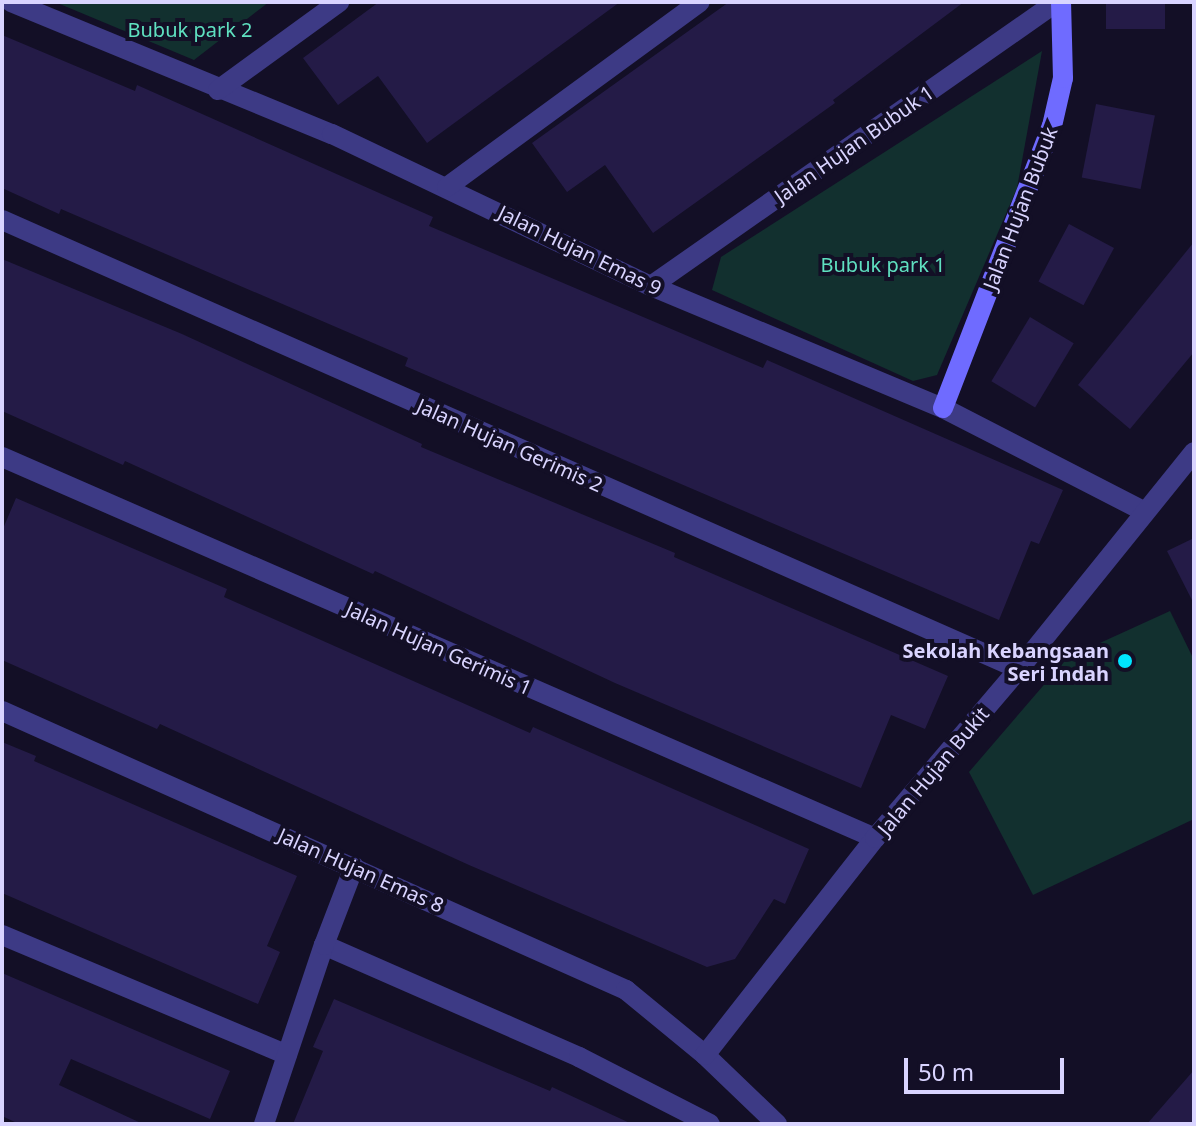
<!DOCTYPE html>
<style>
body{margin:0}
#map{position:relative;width:1196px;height:1126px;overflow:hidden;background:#130f26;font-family:"Noto Sans",sans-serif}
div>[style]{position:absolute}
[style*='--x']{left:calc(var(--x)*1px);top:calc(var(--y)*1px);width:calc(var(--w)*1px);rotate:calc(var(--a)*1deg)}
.green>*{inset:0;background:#12302f}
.building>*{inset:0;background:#241b47;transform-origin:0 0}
.street>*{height:20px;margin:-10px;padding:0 10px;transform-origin:10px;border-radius:10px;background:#3d3a85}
.secondary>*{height:20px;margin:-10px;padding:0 10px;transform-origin:10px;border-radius:10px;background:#6f6bff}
.dots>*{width:22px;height:22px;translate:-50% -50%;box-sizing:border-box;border:4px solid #130f26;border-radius:50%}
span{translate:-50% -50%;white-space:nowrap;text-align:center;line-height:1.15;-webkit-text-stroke:8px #130f26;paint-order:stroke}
.park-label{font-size:20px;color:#5fe0c0}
.street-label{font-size:20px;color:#d9d4ff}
.poi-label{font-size:20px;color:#d9d4ff;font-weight:700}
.right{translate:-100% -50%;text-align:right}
.frame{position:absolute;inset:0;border:4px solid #d9d4ff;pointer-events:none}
.scale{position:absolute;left:904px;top:1058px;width:160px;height:36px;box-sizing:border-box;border:4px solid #d9d4ff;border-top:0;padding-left:10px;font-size:24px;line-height:28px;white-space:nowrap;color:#d9d4ff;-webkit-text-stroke:6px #130f26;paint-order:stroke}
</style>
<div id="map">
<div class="green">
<i style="clip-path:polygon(55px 2px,269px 2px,194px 60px)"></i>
<i style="clip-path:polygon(1042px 51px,1017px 188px,937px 375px,913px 381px,712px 290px,721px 257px)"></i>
<i style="clip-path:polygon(1170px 611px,1194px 660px,1194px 819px,1033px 895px,969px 772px,1067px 658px)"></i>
</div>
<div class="building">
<i style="clip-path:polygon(379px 2px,620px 2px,427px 143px,378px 76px,338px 105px,303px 58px)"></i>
<i style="clip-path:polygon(729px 2px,964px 2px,833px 100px,835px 103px,653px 233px,605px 165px,567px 192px,532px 143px)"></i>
<i style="left:1106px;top:2px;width:59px;height:27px"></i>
<i style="clip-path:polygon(2px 35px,135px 91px,137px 85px,433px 217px,429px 226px,763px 368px,767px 360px,1063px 490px,1039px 544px,1031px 541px,999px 620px,405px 366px,408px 358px,61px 209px,59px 214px,2px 188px)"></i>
<i style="left:1096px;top:104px;width:60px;height:75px;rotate:11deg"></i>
<i style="left:1069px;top:224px;width:51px;height:65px;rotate:28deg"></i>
<i style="clip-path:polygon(1194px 242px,1194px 352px,1130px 429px,1078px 385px)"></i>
<i style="clip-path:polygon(2px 259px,182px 334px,422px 444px,421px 447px,675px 553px,674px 557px,948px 676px,925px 729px,891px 715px,861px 788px,615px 683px,375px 571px,373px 574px,125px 461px,123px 465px,2px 411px)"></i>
<i style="left:1030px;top:317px;width:51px;height:75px;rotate:31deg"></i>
<i style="clip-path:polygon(16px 498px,227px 589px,224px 597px,530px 733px,533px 727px,809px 849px,785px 904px,774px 899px,735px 959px,707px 967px,469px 865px,160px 724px,157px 729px,2px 660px,2px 531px)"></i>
<i style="clip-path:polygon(1194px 538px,1194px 604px,1167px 551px)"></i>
<i style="clip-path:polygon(2px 742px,36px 756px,34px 761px,297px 876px,267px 946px,280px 952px,258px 1004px,2px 893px)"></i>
<i style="clip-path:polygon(2px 973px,230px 1071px,210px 1119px,71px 1059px,59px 1085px,143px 1124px,19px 1124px,2px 1116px)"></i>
<i style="clip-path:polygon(334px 999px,550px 1091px,552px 1087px,632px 1124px,293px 1124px,323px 1051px,313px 1047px)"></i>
<i style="clip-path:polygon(1194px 1070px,1194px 1124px,1147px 1124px)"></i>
</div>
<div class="street">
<i style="--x:11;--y:2;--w:347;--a:22.4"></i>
<i style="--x:332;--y:134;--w:353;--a:25.5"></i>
<i style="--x:651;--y:286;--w:316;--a:22.7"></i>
<i style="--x:943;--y:408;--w:225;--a:27.2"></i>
<i style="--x:218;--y:90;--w:150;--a:-36"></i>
<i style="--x:447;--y:187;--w:313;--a:-36.2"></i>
<i style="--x:2;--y:220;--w:1112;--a:23.82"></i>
<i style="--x:651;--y:286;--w:495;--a:-35"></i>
<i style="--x:2;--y:457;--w:953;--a:23.58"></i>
<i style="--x:2;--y:711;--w:684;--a:24.09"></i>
<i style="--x:626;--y:990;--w:102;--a:39.4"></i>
<i style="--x:705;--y:1055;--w:100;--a:43.8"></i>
<i style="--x:2;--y:935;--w:309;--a:22.8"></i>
<i style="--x:324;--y:945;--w:279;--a:23.7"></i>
<i style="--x:579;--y:1057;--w:147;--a:27.1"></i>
<i style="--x:705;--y:1055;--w:276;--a:-51.9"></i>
<i style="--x:875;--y:838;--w:222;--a:-49.6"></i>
<i style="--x:1019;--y:669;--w:279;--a:-51.1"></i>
<i style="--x:264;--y:1124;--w:189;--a:-71.5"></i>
<i style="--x:324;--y:945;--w:84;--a:-69"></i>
</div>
<div class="secondary">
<i style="--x:943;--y:408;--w:302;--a:-68.9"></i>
<i style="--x:1052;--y:126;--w:49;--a:-77.1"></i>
<i style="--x:1063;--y:78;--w:76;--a:-91.5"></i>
</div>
<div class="dots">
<i style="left:1125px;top:661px;background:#00e5ff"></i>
</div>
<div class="park-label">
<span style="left:190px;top:29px">Bubuk park 2</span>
<span style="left:883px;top:264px">Bubuk park 1</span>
</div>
<div class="street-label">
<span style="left:854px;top:144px;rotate:-35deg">Jalan Hujan Bubuk 1</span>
<span style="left:1020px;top:208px;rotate:-69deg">Jalan Hujan Bubuk</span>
<span style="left:580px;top:250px;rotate:26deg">Jalan Hujan Emas 9</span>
<span style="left:510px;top:445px;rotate:24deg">Jalan Hujan Gerimis 2</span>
<span style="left:439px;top:648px;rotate:24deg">Jalan Hujan Gerimis 1</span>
<span style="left:933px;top:771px;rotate:-50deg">Jalan Hujan Bukit</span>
<span style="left:361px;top:870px;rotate:24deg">Jalan Hujan Emas 8</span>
</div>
<div class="poi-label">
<span class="right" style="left:1109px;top:662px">Sekolah Kebangsaan<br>Seri Indah</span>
</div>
<div class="frame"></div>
<div class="scale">50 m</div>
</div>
